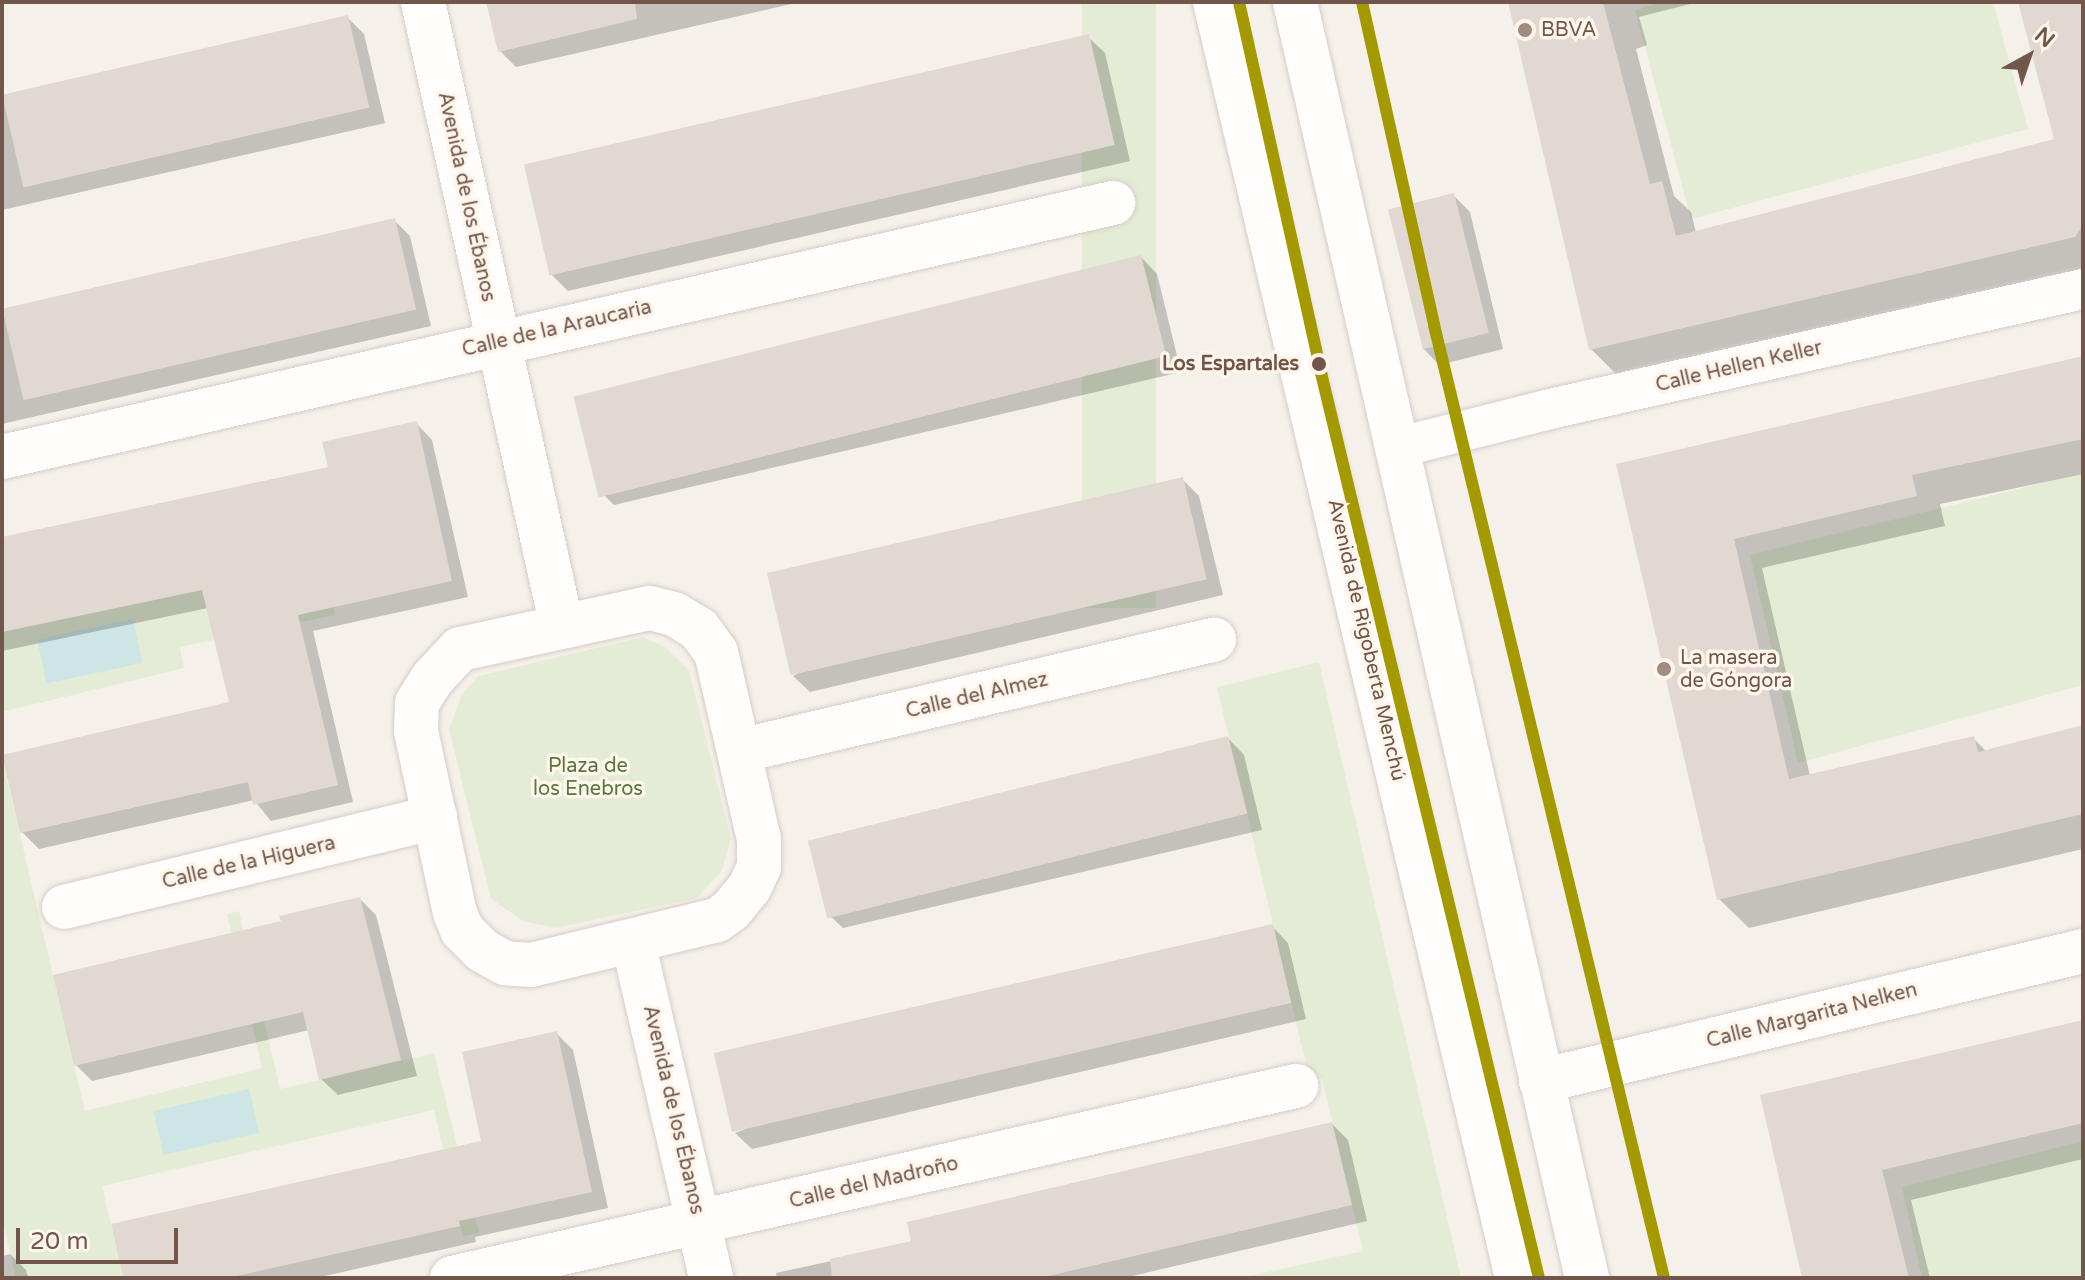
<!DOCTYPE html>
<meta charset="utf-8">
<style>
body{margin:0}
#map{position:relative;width:2085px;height:1280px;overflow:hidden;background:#f6f0ea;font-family:"Varela Round",sans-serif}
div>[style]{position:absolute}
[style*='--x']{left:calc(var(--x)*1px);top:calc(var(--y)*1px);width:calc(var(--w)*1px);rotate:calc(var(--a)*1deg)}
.green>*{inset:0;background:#e4ecd5;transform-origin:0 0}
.water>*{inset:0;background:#cde6e5;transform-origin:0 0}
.shadow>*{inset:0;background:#0003}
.building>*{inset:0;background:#e2d8d2;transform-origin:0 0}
.roads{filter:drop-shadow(0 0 2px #d5cdc8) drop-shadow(0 0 2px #d5cdc8)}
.pedestrian>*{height:40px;margin:-20px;padding:0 20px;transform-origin:20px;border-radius:20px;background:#fefdfc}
.minor>*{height:44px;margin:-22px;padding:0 22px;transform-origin:22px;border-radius:22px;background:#fefdfc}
.tertiary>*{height:44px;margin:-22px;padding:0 22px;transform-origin:22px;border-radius:22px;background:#fefdfc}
.metro-1>*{height:12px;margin:-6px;padding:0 6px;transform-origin:6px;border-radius:6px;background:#a49a00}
.dots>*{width:22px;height:22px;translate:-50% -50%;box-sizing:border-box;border:4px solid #fef5eb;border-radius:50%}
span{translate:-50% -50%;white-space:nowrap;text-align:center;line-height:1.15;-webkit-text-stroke:7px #fef5eb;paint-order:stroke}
.poi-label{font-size:20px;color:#72564c}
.left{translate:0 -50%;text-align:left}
.street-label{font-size:20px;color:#72564c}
.stop-label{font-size:20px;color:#72564c;font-weight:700}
.right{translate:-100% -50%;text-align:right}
.park-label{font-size:20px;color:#587844}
.frame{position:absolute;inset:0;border:4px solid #72564c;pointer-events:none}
.north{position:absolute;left:1989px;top:16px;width:80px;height:80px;-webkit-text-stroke:6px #fef5eb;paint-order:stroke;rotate:40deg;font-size:22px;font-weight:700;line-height:32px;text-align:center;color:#72564c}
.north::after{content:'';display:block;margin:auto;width:28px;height:36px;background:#72564c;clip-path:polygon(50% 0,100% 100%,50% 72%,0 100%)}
.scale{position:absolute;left:16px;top:1228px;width:162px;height:36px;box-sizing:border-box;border:4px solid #72564c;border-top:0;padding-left:10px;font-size:24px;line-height:28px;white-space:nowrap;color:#72564c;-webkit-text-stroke:6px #fef5eb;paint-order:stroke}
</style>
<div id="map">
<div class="green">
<i style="left:1082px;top:2px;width:74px;height:606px"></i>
<i style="clip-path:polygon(1661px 2px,1993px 2px,2028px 129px,1691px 219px,1635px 10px)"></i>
<i style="clip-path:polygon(2083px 473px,2083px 685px,1798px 763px,1750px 555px)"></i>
<i style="clip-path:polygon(323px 564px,335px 615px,180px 647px,184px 668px,2px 712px,2px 632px)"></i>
<i style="clip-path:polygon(643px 637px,666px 648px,689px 670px,731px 839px,722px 870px,697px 898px,556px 928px,523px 921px,491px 899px,449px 730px,461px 696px,478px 676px)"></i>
<i style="clip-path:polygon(1319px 662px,1461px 1278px,1240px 1278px,1363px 1251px,1322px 1078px,1311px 1080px,1301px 1044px,1217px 687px)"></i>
<i style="clip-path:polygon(2px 758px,85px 1111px,262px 1068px,227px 914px,239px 911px,280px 1089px,434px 1053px,479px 1233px,463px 1236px,434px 1110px,102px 1186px,123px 1278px,16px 1278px,2px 1218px)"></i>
<i style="clip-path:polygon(2083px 1141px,2083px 1278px,1922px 1278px,1902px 1187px)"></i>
</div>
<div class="water">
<i style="left:133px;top:619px;width:45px;height:98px;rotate:78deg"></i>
<i style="left:249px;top:1089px;width:45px;height:98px;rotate:77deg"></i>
</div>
<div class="shadow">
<i style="clip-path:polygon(488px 2px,800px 2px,516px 67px,500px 51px)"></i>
<i style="clip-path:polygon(1510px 2px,1698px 2px,1639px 17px,1647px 45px,1636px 49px,1674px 196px,1691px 212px,1696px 233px,2056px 140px,2021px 2px,2083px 2px,2083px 271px,1621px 379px,1591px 349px)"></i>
<i style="clip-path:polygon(347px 17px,364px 34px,385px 123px,2px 210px,2px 96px)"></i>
<i style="clip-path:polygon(1088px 37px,1105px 53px,1130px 161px,568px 291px,551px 274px)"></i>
<i style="clip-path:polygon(1454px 196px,1470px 212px,1503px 349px,1439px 365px,1423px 348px)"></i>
<i style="clip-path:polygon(394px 220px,410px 236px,431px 326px,2px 424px,2px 310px)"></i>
<i style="clip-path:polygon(1141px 257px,1157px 274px,1181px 372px,614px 505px,597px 488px)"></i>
<i style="clip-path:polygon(2083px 358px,2083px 474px,1940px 504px,1945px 526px,1762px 568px,1810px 776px,1973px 738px,1987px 752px,2083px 727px,2083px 849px,1749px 928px,1719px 899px,1619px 466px)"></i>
<i style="clip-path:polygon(416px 423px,432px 440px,468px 597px,313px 631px,353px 802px,271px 821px,254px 800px,39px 849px,22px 832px,231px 704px,208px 608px,2px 651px,2px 539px,330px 469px)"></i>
<i style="clip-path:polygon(1182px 479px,1199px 496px,1223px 595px,810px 692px,793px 676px)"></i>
<i style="clip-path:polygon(1228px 738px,1244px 755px,1262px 830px,843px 928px,826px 912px)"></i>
<i style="clip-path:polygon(360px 899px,376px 915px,417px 1076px,338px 1095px,321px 1079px,309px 1030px,92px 1081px,76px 1065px,283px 923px)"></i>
<i style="clip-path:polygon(1272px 926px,1288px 943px,1306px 1019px,752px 1149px,735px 1133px)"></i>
<i style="clip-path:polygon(2083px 1022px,2083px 1159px,1911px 1200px,1930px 1278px,1804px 1278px,1762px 1097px)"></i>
<i style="clip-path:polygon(556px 1033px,573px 1050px,608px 1208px,475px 1237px,476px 1242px,316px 1278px,125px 1278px,484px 1143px)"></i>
<i style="clip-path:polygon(1332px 1124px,1348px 1140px,1367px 1221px,1124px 1278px,777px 1278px,776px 1273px,914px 1243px)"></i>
<i style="clip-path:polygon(10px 1254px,26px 1270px,28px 1278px,2px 1278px,2px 1256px)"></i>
</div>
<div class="building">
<i style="clip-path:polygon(486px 2px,635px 2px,637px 19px,498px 52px)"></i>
<i style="clip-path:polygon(1508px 2px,1603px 2px,1650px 184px,1662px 181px,1676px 236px,2054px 139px,2018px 2px,2083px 2px,2083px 225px,2075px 237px,1589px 350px)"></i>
<i style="left:348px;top:15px;width:95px;height:355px;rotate:77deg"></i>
<i style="left:1089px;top:34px;width:114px;height:580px;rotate:77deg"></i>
<i style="left:1454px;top:193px;width:144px;height:68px;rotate:76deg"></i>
<i style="left:395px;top:218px;width:94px;height:403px;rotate:77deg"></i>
<i style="left:1141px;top:255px;width:104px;height:585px;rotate:76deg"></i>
<i style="clip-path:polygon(2083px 356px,2083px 439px,1912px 475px,1917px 496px,1734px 539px,1789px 779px,1974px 736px,1978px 752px,2083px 725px,2083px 814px,1717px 900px,1616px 464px)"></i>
<i style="clip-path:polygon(417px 421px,452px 581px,298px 615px,338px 785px,253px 805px,248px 782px,20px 833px,2px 755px,229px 702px,202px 590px,2px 632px,2px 537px,328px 467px,322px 442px)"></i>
<i style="left:1183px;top:477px;width:105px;height:427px;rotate:77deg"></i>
<i style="left:1228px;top:736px;width:80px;height:433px;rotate:76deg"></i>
<i style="clip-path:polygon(360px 897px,401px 1060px,319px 1080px,303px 1012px,74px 1066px,53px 975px,281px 921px,279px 916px)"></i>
<i style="left:1273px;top:924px;width:81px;height:574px;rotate:77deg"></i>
<i style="clip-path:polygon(2083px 1020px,2083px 1123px,1882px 1170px,1909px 1278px,1802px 1278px,1760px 1095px)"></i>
<i style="clip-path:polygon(557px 1031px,592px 1192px,459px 1221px,460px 1226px,228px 1278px,123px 1278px,111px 1224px,481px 1141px,462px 1052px)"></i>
<i style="clip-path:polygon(1332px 1122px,1352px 1205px,1040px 1278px,832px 1278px,830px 1259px,911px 1241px,907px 1222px)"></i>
</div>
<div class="roads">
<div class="pedestrian">
<i style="--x:1396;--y:448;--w:159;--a:-14.2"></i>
<i style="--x:1550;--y:409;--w:546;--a:-12.69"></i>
</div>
<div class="minor">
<i style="--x:423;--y:2;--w:640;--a:77.46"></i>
<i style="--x:2;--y:457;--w:1140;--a:-12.88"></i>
<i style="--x:650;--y:608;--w:25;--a:14"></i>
<i style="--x:674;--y:614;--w:29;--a:31"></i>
<i style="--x:699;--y:629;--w:29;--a:54"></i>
<i style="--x:716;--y:652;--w:192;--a:77.1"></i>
<i style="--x:759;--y:839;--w:28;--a:90"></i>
<i style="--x:759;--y:867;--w:23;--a:115"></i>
<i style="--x:749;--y:888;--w:28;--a:129"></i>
<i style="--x:731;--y:910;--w:17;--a:144"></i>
<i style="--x:717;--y:920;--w:191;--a:166.4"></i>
<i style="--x:531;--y:965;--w:26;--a:-176"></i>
<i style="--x:505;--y:963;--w:26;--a:-151"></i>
<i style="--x:482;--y:950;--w:28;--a:-135"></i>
<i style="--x:462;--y:930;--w:18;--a:-112"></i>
<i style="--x:455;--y:913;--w:186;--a:-102.1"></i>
<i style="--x:416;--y:731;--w:28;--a:-88"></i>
<i style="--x:417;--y:703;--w:28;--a:-58"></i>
<i style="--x:432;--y:679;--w:41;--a:-47"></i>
<i style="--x:460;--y:649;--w:194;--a:-12.2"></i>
<i style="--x:739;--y:751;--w:488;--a:-13.2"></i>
<i style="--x:64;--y:907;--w:382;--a:-13.6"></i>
<i style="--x:633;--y:942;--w:345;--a:76.9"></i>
<i style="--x:1541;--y:1081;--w:557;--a:-13.49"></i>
<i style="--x:452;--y:1278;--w:866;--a:-12.82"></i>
</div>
<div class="tertiary">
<i style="--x:1215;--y:2;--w:1311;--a:76.68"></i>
<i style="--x:1295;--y:2;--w:1309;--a:77.11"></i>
</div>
</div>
<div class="metro-1">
<i style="--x:1239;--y:2;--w:380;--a:77.5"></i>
<i style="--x:1321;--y:373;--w:931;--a:76.46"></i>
<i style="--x:1362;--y:2;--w:331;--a:77.4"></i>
<i style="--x:1434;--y:325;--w:980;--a:76.43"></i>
</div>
<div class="dots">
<i style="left:1525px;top:30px;background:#a08c83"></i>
<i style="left:1319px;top:364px;background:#72564c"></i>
<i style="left:1664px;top:669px;background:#a08c83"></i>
</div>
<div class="poi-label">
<span class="left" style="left:1541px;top:30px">BBVA</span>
<span class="left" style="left:1680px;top:670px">La masera<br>de Góngora</span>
</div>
<div class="street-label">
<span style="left:466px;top:197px;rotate:78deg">Avenida de los Ébanos</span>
<span style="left:557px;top:329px;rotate:-13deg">Calle de la Araucaria</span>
<span style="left:1739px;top:367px;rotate:-13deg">Calle Hellen Keller</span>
<span style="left:1366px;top:640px;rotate:77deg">Avenida de Rigoberta Menchú</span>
<span style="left:977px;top:696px;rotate:-13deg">Calle del Almez</span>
<span style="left:249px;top:863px;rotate:-13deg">Calle de la Higuera</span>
<span style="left:1812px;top:1016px;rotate:-14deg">Calle Margarita Nelken</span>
<span style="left:673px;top:1110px;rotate:77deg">Avenida de los Ébanos</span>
<span style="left:874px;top:1183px;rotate:-13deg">Calle del Madroño</span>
</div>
<div class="stop-label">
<span class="right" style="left:1299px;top:364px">Los Espartales</span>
</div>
<div class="park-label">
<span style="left:588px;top:778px">Plaza de<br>los Enebros</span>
</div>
<div class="frame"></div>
<div class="north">N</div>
<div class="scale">20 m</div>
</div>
